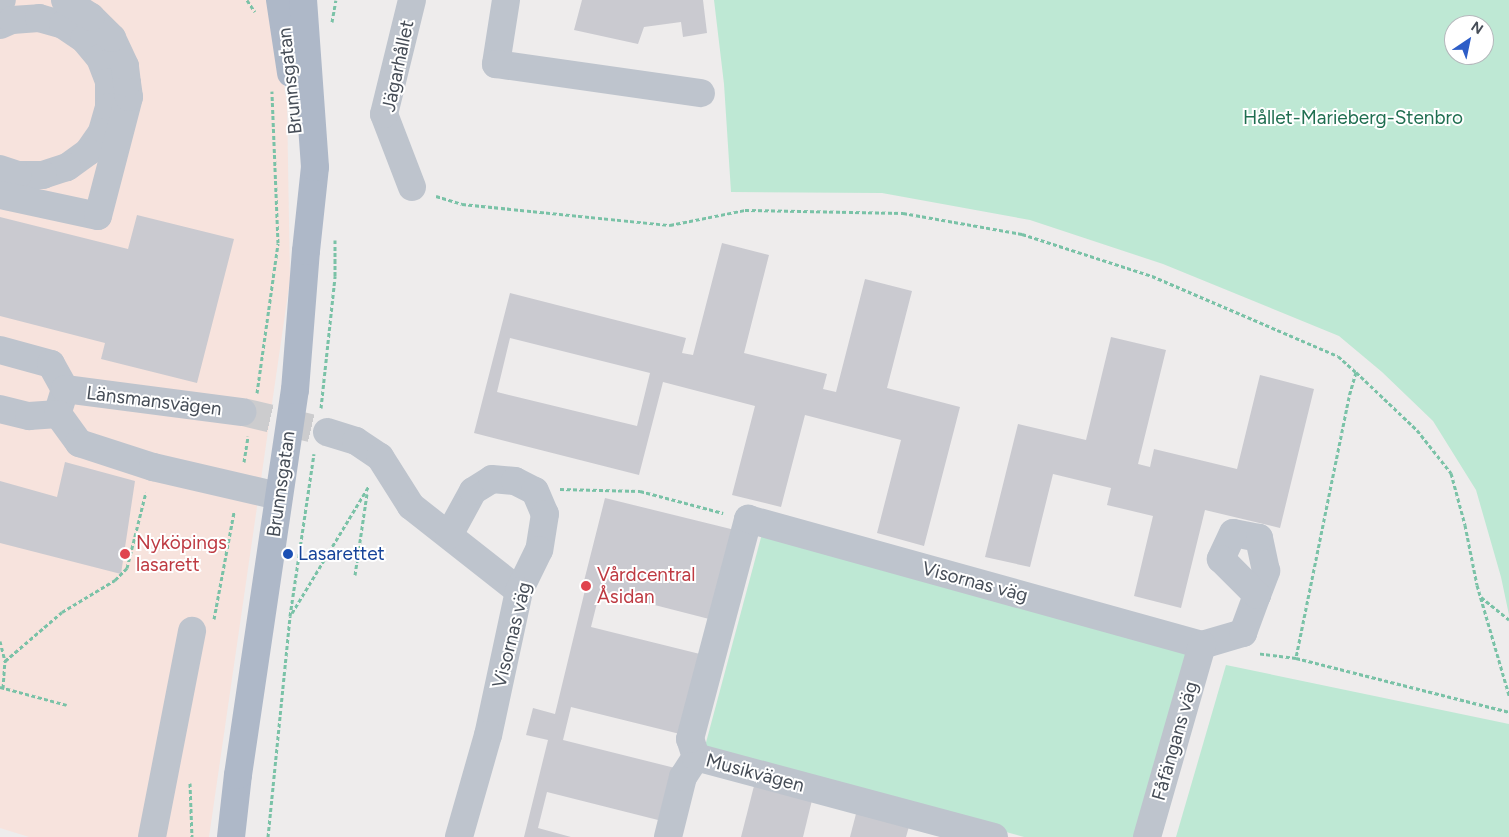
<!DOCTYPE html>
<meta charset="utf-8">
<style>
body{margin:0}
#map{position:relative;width:1509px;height:837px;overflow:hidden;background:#eeecec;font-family:Figtree,sans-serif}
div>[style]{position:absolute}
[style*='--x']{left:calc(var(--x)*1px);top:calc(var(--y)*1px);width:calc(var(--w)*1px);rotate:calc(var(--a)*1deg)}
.medical>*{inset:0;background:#f7e3dd}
.green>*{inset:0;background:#bee8d4}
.building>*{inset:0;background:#cacad0}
.minor-tunnel>*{height:28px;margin-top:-14px;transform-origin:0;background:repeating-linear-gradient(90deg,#ccccce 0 28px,transparent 0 42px)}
.path>*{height:3px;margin-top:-1.5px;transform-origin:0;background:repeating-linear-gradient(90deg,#7ac2a7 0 4px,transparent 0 6.5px)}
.minor>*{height:28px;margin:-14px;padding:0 14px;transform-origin:14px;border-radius:14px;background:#bec4cd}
.major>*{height:28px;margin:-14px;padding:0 14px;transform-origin:14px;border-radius:14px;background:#aeb8c8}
.dots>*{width:14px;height:14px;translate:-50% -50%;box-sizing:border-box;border:2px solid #fff;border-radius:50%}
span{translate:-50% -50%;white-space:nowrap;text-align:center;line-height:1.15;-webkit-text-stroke:4px #fff;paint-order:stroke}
.street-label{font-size:19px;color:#464d57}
.park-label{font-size:19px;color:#206f51}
.health-label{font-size:19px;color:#be3a42}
.left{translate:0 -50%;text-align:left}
.transit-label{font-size:19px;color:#164399}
.north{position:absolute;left:1444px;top:15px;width:50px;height:50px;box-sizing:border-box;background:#fff;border:1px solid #b5b8bc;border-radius:50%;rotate:34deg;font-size:14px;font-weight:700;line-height:20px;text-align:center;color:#464d57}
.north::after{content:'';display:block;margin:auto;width:18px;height:22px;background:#2d5dc7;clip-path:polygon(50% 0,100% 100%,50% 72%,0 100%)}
</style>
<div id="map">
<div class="medical">
<i style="clip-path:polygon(0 0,270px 0,287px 103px,290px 280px,209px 837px,29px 837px,0 828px)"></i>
</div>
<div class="green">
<i style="clip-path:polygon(evenodd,714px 0,1509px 0,1509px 615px,1501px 577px,1476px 490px,1433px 421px,1382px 372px,1339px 336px,1163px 264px,1030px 220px,882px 193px,731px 192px,724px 84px,714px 0,1454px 25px,1484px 25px,1484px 55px,1454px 55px,1454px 25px)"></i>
<i style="clip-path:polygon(763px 530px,1191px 650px,1138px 837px,1024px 837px,704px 750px)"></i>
<i style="clip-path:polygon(1226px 665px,1509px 724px,1509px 837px,1176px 837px)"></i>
</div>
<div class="building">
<i style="clip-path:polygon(582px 0,703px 0,707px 33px,683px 37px,681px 22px,644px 27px,638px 44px,574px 30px)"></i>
<i style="clip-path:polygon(137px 215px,234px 239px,197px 383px,101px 359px,105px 343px,0 316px,0 217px,128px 249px)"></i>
<i style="clip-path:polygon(evenodd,722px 243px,769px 255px,744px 353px,827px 374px,823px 389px,836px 392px,865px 279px,912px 291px,887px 388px,960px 407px,924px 546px,877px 533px,901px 440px,805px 415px,781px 507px,732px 495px,755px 406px,663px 382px,639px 475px,474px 433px,510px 293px,686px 338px,682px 353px,693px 355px,722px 243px,510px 338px,650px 373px,637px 426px,497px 392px,510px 338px)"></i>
<i style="clip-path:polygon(1111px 337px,1166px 350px,1138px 464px,1150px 467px,1154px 449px,1237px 469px,1260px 375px,1314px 389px,1280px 528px,1205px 510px,1181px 608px,1134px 596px,1153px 516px,1107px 505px,1111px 488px,1053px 474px,1030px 567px,985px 557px,1018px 424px,1086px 440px)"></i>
<i style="clip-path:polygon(65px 462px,135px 481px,121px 574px,0 543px,0 481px,57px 497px)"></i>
<i style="clip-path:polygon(605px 498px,739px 531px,717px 621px,600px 591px,591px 627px,704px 655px,684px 735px,571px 707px,563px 740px,675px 768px,662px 821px,547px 792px,538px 828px,571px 837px,524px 837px,548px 740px,526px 735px,533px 708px,555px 714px,586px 586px,583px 585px)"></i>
<i style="clip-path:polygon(755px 782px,813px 796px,803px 837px,741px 837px)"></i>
<i style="clip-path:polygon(857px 810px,910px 823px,906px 837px,850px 837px)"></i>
</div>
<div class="minor-tunnel">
<i style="--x:243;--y:412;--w:86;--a:13.4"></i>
</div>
<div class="path">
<i style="--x:247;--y:0;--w:14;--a:56"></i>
<i style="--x:332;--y:22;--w:22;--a:-80"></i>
<i style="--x:436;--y:196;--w:27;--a:17"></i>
<i style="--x:462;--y:204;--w:209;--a:5.8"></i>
<i style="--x:670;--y:225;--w:76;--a:-11.3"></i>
<i style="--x:745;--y:210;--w:158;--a:1.1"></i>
<i style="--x:903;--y:213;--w:121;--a:10"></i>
<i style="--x:1022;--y:234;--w:137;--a:17.9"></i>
<i style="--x:1152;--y:276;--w:202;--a:23.3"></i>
<i style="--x:1338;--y:356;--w:24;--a:42"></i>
<i style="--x:1356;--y:372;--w:26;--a:106"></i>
<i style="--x:1349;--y:397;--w:266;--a:101.5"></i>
<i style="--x:1296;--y:658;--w:38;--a:-173"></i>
<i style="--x:1356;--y:372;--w:84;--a:43.6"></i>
<i style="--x:1417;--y:430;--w:55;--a:51.7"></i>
<i style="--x:1451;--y:473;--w:54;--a:74.9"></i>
<i style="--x:1465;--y:525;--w:61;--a:78.7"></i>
<i style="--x:1477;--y:585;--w:115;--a:73.8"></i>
<i style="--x:257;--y:393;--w:151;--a:-82"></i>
<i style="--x:278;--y:243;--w:152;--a:-92.3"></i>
<i style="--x:321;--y:408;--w:133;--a:-83.9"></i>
<i style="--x:335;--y:276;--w:36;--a:-90"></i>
<i style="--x:244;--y:462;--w:26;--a:-81"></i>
<i style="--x:560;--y:489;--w:80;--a:1.4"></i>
<i style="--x:640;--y:491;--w:86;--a:14.8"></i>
<i style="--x:355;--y:575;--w:82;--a:-81.6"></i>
<i style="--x:1481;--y:597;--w:36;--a:39"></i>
<i style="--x:292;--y:613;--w:149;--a:-58.8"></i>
<i style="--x:214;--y:619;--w:109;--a:-79.4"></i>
<i style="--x:0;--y:641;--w:21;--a:76"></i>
<i style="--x:1296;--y:658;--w:220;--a:14.2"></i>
<i style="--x:0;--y:687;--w:69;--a:15"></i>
<i style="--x:3;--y:688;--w:27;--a:-86"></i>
<i style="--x:5;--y:661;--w:75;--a:-40.7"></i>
<i style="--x:62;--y:612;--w:62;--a:-31.1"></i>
<i style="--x:115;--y:580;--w:17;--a:-45"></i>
<i style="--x:127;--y:568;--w:78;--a:-76"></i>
<i style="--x:190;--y:783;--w:54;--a:87.9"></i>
<i style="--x:268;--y:837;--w:222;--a:-84.3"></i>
<i style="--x:290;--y:616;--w:164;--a:-81.6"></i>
</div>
<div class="minor">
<i style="--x:506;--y:0;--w:65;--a:98.9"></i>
<i style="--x:496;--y:64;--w:207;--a:8.1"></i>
<i style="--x:0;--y:1;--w:2;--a:-27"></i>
<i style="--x:0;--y:25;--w:13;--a:-23"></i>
<i style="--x:12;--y:20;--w:27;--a:-4"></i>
<i style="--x:39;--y:18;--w:25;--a:16"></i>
<i style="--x:63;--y:25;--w:25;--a:34"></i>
<i style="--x:84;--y:39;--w:25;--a:50"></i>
<i style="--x:100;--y:58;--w:26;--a:69"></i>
<i style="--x:109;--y:82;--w:25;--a:90"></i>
<i style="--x:109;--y:107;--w:26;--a:106"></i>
<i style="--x:102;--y:132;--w:24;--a:125"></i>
<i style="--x:88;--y:152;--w:26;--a:144"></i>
<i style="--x:67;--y:167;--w:25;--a:162"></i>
<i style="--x:43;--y:175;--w:25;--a:180"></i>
<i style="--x:18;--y:175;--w:19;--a:-162"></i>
<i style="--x:412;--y:187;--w:78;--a:-111"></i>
<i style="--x:384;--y:114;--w:117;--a:-76.2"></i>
<i style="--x:0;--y:195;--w:100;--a:12.1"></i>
<i style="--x:98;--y:216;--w:123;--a:-75.4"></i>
<i style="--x:129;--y:97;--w:14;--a:-98"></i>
<i style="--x:127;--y:83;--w:17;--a:-97"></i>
<i style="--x:125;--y:66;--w:31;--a:-115"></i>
<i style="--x:112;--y:38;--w:30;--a:-135"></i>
<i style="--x:91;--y:17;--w:31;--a:-147"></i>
<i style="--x:0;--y:350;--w:53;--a:15.4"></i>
<i style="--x:51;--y:364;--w:29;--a:61"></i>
<i style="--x:65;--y:389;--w:17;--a:107"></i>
<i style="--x:65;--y:389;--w:179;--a:7.4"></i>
<i style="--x:0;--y:409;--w:30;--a:14"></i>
<i style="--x:29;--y:416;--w:29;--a:-4"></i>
<i style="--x:58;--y:414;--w:36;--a:54"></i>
<i style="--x:79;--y:443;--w:78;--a:18"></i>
<i style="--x:153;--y:467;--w:129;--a:13"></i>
<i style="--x:327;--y:432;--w:30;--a:17"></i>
<i style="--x:356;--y:441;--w:29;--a:34"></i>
<i style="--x:380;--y:457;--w:58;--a:57.7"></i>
<i style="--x:411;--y:506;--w:137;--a:38.2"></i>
<i style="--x:449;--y:535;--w:50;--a:-61.4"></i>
<i style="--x:473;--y:491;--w:22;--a:-32"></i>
<i style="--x:492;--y:479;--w:23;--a:5"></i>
<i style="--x:515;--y:481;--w:22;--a:27"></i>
<i style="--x:535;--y:491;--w:25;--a:67"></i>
<i style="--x:545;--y:514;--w:36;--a:99"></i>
<i style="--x:539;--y:550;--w:46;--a:116"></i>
<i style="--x:519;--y:591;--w:147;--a:102.1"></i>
<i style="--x:488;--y:735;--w:106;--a:105.9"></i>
<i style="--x:1202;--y:645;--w:43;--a:-16.3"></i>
<i style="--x:1243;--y:633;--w:40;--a:-69.8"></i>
<i style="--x:1257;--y:595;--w:26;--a:-69"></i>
<i style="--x:1266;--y:571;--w:34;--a:-102"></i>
<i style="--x:1259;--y:538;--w:26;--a:-169"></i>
<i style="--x:1233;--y:533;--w:29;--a:115"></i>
<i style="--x:1221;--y:559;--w:51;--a:45"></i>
<i style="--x:152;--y:837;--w:210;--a:-79"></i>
<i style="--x:668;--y:837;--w:62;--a:-76"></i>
<i style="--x:683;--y:777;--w:24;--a:-57"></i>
<i style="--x:994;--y:837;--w:309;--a:-165"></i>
<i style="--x:696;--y:757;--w:19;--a:-108"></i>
<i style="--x:690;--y:739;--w:228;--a:-75.2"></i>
<i style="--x:748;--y:519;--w:471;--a:15.5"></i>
<i style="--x:1147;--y:837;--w:200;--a:-74"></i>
</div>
<div class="major">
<i style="--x:280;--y:0;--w:74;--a:81.4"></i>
<i style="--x:231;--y:837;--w:62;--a:-83.6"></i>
<i style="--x:238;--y:775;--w:389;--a:-81.6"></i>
<i style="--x:295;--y:390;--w:139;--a:-85.5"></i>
<i style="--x:306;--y:251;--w:84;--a:-83.9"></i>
<i style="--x:315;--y:167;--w:167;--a:-94.1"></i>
</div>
<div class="dots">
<i style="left:125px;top:554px;background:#e0444e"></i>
<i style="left:288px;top:554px;background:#1a4fb4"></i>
<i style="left:586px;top:586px;background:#e0444e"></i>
</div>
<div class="street-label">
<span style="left:398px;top:66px;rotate:-78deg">Jägarhållet</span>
<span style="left:290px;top:81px;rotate:-96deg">Brunnsgatan</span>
<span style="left:154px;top:401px;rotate:7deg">Länsmansvägen</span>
<span style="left:281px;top:484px;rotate:-82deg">Brunnsgatan</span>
<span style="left:975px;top:582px;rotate:15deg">Visornas väg</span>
<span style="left:512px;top:635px;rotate:-76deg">Visornas väg</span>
<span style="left:1175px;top:741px;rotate:-74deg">Fåfängans väg</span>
<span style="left:755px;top:773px;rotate:15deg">Musikvägen</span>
</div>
<div class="park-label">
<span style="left:1353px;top:118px">Hållet-Marieberg-Stenbro</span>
</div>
<div class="health-label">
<span class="left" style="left:136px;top:554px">Nyköpings<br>lasarett</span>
<span class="left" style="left:597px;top:586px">Vårdcentral<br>Åsidan</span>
</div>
<div class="transit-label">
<span class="left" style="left:298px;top:554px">Lasarettet</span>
</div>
<div class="north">N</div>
</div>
